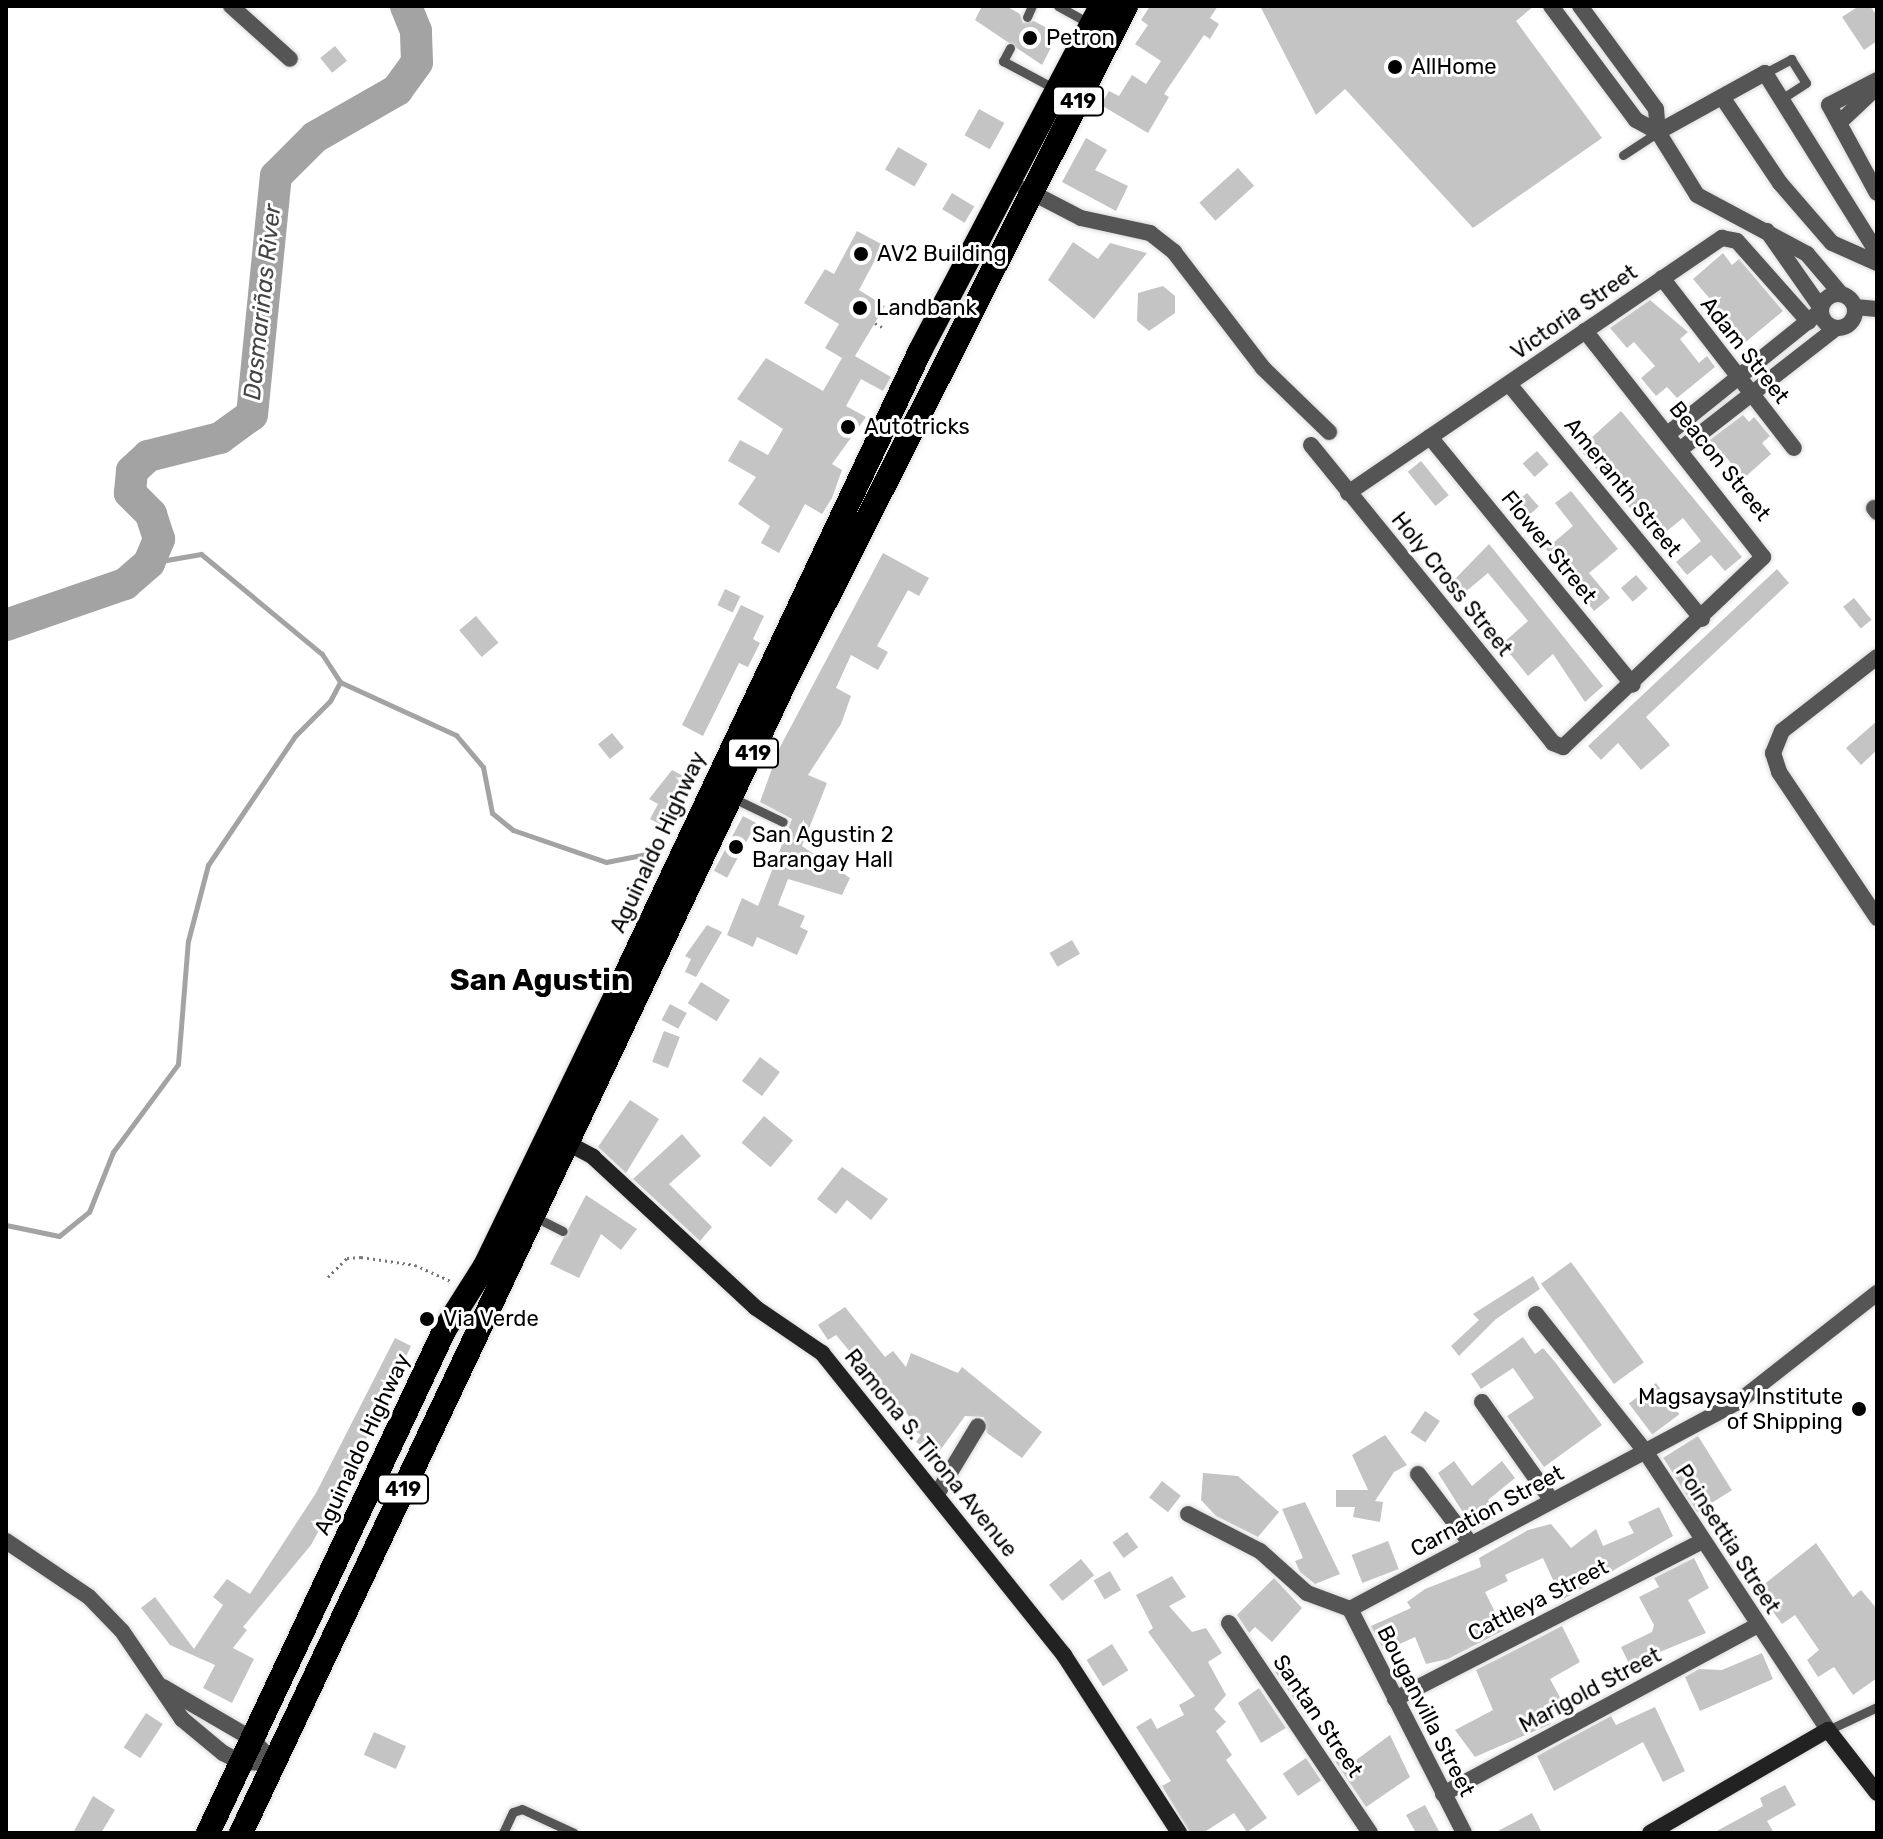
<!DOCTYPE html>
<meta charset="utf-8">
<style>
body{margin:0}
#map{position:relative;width:1883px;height:1839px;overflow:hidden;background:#fff;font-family:Rubik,sans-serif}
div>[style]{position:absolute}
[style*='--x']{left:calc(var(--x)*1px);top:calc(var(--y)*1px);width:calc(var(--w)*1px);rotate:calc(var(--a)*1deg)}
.stream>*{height:5px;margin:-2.5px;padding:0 2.5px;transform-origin:2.5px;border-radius:2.5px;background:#a3a3a3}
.river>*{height:32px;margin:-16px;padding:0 16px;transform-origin:16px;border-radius:16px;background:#a3a3a3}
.building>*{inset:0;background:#c4c4c4;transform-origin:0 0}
.path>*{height:3px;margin-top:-1.5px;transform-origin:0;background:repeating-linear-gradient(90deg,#777 0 2px,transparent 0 6px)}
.roads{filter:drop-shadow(0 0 2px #dbdbdb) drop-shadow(0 0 2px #dbdbdb)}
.lane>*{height:9px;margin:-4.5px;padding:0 4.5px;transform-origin:4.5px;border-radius:4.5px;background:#555}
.street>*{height:16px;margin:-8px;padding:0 8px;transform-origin:8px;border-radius:8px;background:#555}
.street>.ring{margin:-8px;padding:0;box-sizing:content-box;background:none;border:16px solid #555;border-radius:50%}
.secondary>*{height:16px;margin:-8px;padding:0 8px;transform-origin:8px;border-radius:8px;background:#222}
.highway>*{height:24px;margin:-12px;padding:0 12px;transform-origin:12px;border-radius:12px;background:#000}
.dots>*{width:22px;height:22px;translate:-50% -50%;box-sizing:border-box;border:4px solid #fff;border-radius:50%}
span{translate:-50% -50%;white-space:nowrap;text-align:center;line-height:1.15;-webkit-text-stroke:6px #fff;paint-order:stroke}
.shield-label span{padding:2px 6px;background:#fff;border:2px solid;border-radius:6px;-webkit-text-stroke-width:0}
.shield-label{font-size:20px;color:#000;font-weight:700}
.poi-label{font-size:22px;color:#000}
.left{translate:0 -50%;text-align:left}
.right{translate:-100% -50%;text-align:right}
.street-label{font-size:22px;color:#000}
.water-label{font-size:24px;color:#444;font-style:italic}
.district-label{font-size:30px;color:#000;font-weight:700}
.frame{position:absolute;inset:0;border:8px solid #000;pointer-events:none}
</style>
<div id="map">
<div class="stream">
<i style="--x:149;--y:563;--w:53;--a:-9.8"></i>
<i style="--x:201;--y:554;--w:157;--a:39.6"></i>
<i style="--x:322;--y:654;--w:33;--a:57"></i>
<i style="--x:340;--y:682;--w:128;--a:24.6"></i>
<i style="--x:456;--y:735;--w:42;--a:49.8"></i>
<i style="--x:483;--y:767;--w:47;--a:78.9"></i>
<i style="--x:492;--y:813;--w:27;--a:39"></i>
<i style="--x:513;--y:830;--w:98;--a:19"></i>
<i style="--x:606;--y:862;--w:52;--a:-11.1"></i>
<i style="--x:6;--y:1225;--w:54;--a:11.7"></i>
<i style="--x:59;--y:1236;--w:38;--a:-39"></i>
<i style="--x:89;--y:1212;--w:65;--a:-68.2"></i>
<i style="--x:113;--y:1152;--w:109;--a:-53.5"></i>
<i style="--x:178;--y:1064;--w:123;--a:-85.4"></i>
<i style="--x:188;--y:941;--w:79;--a:-75.3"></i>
<i style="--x:208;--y:865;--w:156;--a:-56"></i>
<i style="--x:295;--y:736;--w:49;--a:-45"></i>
<i style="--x:330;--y:701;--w:21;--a:-62"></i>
</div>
<div class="river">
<i style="--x:6;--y:625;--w:126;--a:-19"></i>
<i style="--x:125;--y:584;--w:32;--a:-41"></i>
<i style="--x:149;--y:563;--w:26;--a:-67"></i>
<i style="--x:159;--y:539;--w:26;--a:-108"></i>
<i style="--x:151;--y:514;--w:30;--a:-135"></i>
<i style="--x:130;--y:493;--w:22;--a:-85"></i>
<i style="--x:132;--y:471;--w:22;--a:-43"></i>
<i style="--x:148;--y:456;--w:74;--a:-14"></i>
<i style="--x:220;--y:438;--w:39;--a:-36"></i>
<i style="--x:252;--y:415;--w:240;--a:-84.3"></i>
<i style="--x:276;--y:176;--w:55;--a:-45"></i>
<i style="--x:315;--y:137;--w:95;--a:-29.8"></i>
<i style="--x:397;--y:90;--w:34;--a:-54"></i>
<i style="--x:417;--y:62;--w:31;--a:-92"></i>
<i style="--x:416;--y:31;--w:27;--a:-112"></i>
</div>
<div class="building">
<i style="clip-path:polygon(982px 6px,1006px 6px,1020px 14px,1023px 23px,1034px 21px,1058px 34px,1042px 65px,975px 20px)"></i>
<i style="clip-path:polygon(1150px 6px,1218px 6px,1210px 18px,1219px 24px,1210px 39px,1204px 35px,1164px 94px,1169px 97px,1148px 133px,1101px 105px,1109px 91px,1119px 96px,1132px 75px,1146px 84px,1161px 61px,1135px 44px,1148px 25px,1141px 20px)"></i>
<i style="clip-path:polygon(1260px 6px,1534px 6px,1516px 21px,1602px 138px,1473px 228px,1345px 89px,1316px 115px)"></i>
<i style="clip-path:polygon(1859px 6px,1870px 6px,1877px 16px,1877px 41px,1864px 50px,1842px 17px)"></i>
<i style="left:335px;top:46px;width:19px;height:19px;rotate:51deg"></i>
<i style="left:979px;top:109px;width:29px;height:30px;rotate:29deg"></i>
<i style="clip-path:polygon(1086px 138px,1107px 150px,1095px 170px,1128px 186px,1116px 211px,1062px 182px)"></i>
<i style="left:898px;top:147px;width:34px;height:26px;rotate:30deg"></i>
<i style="left:1238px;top:168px;width:24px;height:52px;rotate:48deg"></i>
<i style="left:952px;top:193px;width:26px;height:19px;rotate:31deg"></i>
<i style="clip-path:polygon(857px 231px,883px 245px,859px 290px,885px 306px,855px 356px,891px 377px,883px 391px,861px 379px,846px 406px,866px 417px,832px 464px,842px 470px,832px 498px,822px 514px,805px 504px,779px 553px,761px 543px,770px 526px,738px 504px,756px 477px,728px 461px,740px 440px,768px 455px,783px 429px,737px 399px,766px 358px,823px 391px,842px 358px,825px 348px,839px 324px,804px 303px,825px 269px,834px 274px)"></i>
<i style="clip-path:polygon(1073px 242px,1098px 259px,1110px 243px,1147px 253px,1094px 319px,1048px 280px)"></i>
<i style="clip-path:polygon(1723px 253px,1732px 265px,1739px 259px,1783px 311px,1742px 345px,1714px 318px,1721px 312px,1693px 279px)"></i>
<i style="clip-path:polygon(1163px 286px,1175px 296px,1175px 313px,1149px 331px,1137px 321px,1138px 293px)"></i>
<i style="clip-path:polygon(1650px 300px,1688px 332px,1680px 339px,1699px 363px,1707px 356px,1715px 367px,1677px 398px,1667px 387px,1656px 396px,1641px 378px,1655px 366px,1634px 342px,1627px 348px,1610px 328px)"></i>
<i style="clip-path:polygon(1621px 411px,1742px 557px,1725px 571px,1711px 555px,1687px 575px,1676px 562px,1701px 541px,1683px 518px,1657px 539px,1579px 449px)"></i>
<i style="clip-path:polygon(1743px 415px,1749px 422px,1754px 417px,1770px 436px,1762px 443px,1771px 454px,1744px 478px,1718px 448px,1711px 454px,1703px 445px)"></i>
<i style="left:1537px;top:451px;width:18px;height:19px;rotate:49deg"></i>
<i style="left:1421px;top:461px;width:44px;height:17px;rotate:51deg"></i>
<i style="clip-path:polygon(1571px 491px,1618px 549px,1589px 573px,1610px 598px,1594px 611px,1546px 549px,1573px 526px,1555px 503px)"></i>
<i style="left:1527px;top:493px;width:18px;height:20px;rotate:49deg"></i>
<i style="clip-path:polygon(1489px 544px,1603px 686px,1585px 702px,1553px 654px,1528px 676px,1502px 644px,1528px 621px,1488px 573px,1464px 593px,1454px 580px)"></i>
<i style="clip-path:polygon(883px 553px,929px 578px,919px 596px,908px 590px,877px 646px,888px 652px,878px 670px,851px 655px,836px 688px,851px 696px,841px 724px,808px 775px,827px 783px,802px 846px,850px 878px,842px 895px,788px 879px,778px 905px,805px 916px,800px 927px,808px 931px,797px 955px,757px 937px,753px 947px,727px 935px,742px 898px,758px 906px,792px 819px,760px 802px,779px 749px)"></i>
<i style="clip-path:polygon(1777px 569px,1789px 583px,1646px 717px,1670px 745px,1641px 770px,1618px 743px,1601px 760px,1588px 746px)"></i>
<i style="left:1636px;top:575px;width:18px;height:20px;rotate:49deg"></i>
<i style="left:725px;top:589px;width:17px;height:18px;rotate:25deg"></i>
<i style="left:1854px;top:598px;width:28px;height:14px;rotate:51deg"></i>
<i style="clip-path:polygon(741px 605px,764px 616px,753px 639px,760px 643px,748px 667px,739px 663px,703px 736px,682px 725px)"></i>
<i style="left:476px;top:616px;width:35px;height:22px;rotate:50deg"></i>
<i style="clip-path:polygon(1877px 721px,1877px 750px,1861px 765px,1846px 748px)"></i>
<i style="left:612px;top:733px;width:19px;height:18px;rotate:51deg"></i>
<i style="clip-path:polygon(672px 770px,691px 780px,667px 828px,650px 819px,658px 804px,649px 799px)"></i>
<i style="left:743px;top:816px;width:15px;height:62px;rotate:28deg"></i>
<i style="clip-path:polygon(707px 925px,722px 932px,696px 977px,685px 972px,691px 959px,685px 956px)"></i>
<i style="left:1072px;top:940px;width:16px;height:26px;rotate:60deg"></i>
<i style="left:701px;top:982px;width:34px;height:25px;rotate:32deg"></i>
<i style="left:670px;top:1004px;width:19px;height:18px;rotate:28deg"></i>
<i style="left:664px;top:1031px;width:17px;height:33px;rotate:21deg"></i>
<i style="left:760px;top:1057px;width:25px;height:30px;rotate:37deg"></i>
<i style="clip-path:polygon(630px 1100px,659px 1119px,626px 1173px,598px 1147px)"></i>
<i style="left:764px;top:1116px;width:38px;height:35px;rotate:40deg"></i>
<i style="clip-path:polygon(682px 1134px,701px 1156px,669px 1184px,712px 1227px,700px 1241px,633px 1179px)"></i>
<i style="clip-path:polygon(842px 1167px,888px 1199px,871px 1220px,847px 1200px,836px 1214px,817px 1199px)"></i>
<i style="clip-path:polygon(586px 1195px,637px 1229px,621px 1250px,601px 1234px,579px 1278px,550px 1264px)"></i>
<i style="left:1571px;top:1262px;width:124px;height:37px;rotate:54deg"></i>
<i style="clip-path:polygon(1533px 1276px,1540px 1289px,1496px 1319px,1459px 1356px,1451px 1346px,1479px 1320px,1473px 1314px)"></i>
<i style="clip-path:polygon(845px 1307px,885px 1357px,893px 1351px,906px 1367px,911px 1353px,958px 1373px,962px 1367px,1042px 1432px,1022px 1458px,987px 1433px,984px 1417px,965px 1416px,936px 1456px,916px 1442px,921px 1435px,912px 1429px,916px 1424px,883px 1387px,874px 1395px,860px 1378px,867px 1372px,836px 1335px,828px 1340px,818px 1325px)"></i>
<i style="clip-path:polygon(1523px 1337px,1535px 1354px,1543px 1348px,1555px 1362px,1602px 1425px,1544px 1467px,1507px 1416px,1534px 1398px,1513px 1368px,1481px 1389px,1471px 1374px)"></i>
<i style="clip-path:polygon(395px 1338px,411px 1346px,343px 1487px,311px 1545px,243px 1627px,247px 1630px,233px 1648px,254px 1659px,232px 1703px,203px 1688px,215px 1665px,170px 1645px,141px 1608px,155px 1597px,194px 1649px,223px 1605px,213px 1597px,227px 1579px,250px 1594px,316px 1493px)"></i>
<i style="left:1656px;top:1383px;width:39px;height:34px;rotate:53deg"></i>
<i style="left:1425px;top:1411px;width:18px;height:26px;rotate:34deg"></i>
<i style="clip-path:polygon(1385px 1435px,1407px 1465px,1394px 1472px,1375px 1501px,1383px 1502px,1380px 1522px,1353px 1517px,1355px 1507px,1336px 1507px,1336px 1490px,1368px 1490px,1352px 1455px)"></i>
<i style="left:1698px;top:1436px;width:64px;height:41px;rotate:58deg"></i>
<i style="clip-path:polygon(1454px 1461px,1472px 1486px,1502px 1461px,1515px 1478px,1488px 1500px,1498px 1516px,1474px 1530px,1438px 1473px)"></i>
<i style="clip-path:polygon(1203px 1473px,1238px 1476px,1279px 1512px,1258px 1537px,1216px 1516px,1201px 1500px)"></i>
<i style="left:1162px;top:1481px;width:24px;height:21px;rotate:38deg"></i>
<i style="clip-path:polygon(1305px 1502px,1340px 1574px,1315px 1584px,1300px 1572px,1295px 1561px,1303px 1558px,1282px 1509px)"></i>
<i style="clip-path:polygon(1659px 1507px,1673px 1536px,1562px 1600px,1543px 1558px,1505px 1575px,1508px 1581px,1485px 1592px,1504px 1630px,1448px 1659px,1426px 1664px,1415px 1637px,1384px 1651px,1371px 1626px,1411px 1608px,1407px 1602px,1425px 1589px,1481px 1567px,1479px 1558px,1528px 1530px,1551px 1524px,1571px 1548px,1596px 1529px,1603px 1546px,1634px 1533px,1628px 1522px)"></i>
<i style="left:1127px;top:1532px;width:19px;height:18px;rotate:54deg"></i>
<i style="left:1388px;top:1541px;width:30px;height:39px;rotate:69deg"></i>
<i style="clip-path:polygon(1816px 1543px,1853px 1597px,1861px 1590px,1877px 1609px,1877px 1678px,1853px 1695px,1834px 1667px,1818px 1677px,1807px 1660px,1819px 1650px,1795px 1615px,1782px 1624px,1757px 1590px)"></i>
<i style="clip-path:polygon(1694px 1558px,1709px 1588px,1688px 1600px,1706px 1633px,1655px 1654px,1658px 1659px,1633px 1672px,1621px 1647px,1652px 1632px,1654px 1625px,1639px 1597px,1659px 1587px,1654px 1578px)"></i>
<i style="left:1081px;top:1559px;width:21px;height:41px;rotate:51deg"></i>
<i style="left:1110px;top:1571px;width:22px;height:19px;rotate:60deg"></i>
<i style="clip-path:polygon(1172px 1576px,1186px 1597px,1169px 1606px,1192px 1632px,1206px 1628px,1222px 1653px,1208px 1662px,1226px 1695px,1214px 1709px,1226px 1722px,1216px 1731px,1232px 1755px,1226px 1760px,1267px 1818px,1247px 1832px,1234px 1813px,1203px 1833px,1190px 1833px,1162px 1786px,1171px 1781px,1136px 1727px,1151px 1718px,1157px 1729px,1184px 1715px,1179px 1705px,1195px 1696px,1148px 1632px,1153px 1628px,1136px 1595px)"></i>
<i style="clip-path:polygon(1274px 1578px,1302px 1608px,1272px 1642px,1255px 1627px,1249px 1633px,1237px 1615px)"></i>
<i style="clip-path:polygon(1562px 1626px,1580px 1662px,1550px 1679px,1562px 1701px,1544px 1710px,1551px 1724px,1475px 1757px,1455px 1730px,1493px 1710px,1476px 1670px)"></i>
<i style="left:1112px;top:1644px;width:31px;height:30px;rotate:58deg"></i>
<i style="clip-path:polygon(1762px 1653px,1773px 1679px,1700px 1711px,1685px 1677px,1699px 1669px,1722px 1670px)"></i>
<i style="left:1289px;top:1662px;width:33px;height:17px;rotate:55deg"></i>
<i style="clip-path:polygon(1259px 1688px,1286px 1728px,1261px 1743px,1238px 1703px)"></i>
<i style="clip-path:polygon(1655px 1707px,1685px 1771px,1663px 1782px,1643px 1742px,1554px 1791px,1537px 1756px,1611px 1716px,1616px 1725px)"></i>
<i style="left:146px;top:1713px;width:20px;height:41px;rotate:33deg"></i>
<i style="left:374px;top:1732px;width:35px;height:25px;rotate:24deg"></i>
<i style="clip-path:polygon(1390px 1735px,1410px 1777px,1366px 1807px,1335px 1761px,1346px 1754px,1352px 1763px)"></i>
<i style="left:1306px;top:1758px;width:27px;height:28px;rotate:56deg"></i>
<i style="clip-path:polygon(1785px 1785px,1796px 1805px,1767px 1821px,1774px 1833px,1713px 1833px,1763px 1806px,1760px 1798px)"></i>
<i style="clip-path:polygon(93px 1796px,115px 1810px,101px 1833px,73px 1833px)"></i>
<i style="clip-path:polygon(1425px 1805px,1440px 1833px,1416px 1833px,1406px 1815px)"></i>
<i style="clip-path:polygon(1532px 1813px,1542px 1833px,1494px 1833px)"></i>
</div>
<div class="path">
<i style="--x:875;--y:323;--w:8;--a:30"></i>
<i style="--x:328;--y:1277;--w:27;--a:-45"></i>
<i style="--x:347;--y:1258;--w:14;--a:-4"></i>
<i style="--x:361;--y:1257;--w:55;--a:8.4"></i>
<i style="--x:415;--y:1265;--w:39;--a:24"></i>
</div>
<div class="roads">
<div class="lane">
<i style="--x:1058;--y:6;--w:37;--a:29"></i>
<i style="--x:1027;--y:17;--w:12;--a:-66"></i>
<i style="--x:1010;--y:48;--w:15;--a:118"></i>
<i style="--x:1003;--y:61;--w:61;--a:28.2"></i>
<i style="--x:1765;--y:73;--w:30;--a:-28"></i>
<i style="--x:1791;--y:59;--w:28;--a:58"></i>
<i style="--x:1806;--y:83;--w:30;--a:147"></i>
<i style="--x:1623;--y:155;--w:42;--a:-33.3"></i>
<i style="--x:733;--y:798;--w:55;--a:25.6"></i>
<i style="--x:535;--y:1217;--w:31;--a:27"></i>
<i style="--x:1828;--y:1730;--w:54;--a:-25.1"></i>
<i style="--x:503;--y:1833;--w:23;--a:-65"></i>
<i style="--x:513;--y:1812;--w:9;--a:-18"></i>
<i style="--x:522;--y:1809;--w:57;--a:24.8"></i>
</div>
<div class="street">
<i style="--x:231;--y:6;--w:79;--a:41.9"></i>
<i style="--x:1551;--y:6;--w:142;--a:53.3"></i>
<i style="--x:1636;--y:120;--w:25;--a:29"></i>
<i style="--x:1580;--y:6;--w:128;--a:53.6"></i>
<i style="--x:1656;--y:109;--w:23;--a:85"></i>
<i style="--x:1658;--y:132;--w:74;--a:58.2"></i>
<i style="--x:1697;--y:195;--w:125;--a:28.2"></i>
<i style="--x:1807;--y:254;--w:52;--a:49.6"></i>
<i style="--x:1877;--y:80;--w:54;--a:152.5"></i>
<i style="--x:1829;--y:105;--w:100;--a:61.4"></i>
<i style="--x:1722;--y:97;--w:104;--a:56"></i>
<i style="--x:1780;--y:183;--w:79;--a:49.1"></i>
<i style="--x:1832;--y:243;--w:49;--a:24"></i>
<i style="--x:1840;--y:122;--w:51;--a:-43.4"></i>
<i style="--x:1658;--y:132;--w:122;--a:-28.9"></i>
<i style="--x:1765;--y:73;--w:211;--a:58"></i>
<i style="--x:1025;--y:189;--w:63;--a:27.4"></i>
<i style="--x:1081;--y:218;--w:71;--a:12.3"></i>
<i style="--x:1150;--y:233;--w:31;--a:38"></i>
<i style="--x:1174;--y:252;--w:146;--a:52.5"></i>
<i style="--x:1263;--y:368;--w:92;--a:44.1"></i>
<i style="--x:1767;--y:231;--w:94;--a:55"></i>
<i style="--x:1662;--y:278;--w:215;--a:52.2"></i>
<i class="ring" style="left:1821px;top:294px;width:18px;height:18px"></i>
<i style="--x:1855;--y:307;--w:22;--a:5"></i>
<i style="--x:1509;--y:384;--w:304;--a:50.6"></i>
<i style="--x:1669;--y:433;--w:195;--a:-38.8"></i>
<i style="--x:1430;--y:437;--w:320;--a:50.7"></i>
<i style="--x:1311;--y:445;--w:384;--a:50.9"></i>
<i style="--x:1553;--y:743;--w:11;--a:22"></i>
<i style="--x:1563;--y:747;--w:276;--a:-43.5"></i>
<i style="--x:1763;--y:557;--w:288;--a:-128.2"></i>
<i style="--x:1682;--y:448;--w:195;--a:-37.9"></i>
<i style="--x:1348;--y:493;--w:453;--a:-34.3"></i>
<i style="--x:1722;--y:238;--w:15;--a:11"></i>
<i style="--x:1737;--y:241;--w:108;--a:48.4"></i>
<i style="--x:1874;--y:508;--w:5;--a:53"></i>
<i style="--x:1877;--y:657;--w:120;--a:142.1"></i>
<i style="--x:1782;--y:731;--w:24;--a:112"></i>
<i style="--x:1773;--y:753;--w:20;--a:72"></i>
<i style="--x:1779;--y:772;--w:176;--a:56.1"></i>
<i style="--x:1536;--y:1314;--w:175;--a:51.5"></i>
<i style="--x:1645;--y:1451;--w:334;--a:56.7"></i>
<i style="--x:1482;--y:1402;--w:121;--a:54.7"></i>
<i style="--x:1418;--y:1474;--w:88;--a:52.9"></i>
<i style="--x:937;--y:1494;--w:79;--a:-58.9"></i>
<i style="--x:1188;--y:1514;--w:81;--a:27.2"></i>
<i style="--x:1260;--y:1551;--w:63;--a:41.8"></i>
<i style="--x:1307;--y:1593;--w:46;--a:20.4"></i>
<i style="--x:6;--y:1541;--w:100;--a:34"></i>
<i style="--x:89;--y:1597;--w:47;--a:45.9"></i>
<i style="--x:122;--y:1631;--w:107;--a:55.7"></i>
<i style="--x:182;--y:1719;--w:53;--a:39.7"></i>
<i style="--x:223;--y:1753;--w:20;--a:27"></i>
<i style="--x:241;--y:1762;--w:33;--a:2"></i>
<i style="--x:1350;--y:1609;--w:440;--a:-28.1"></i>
<i style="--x:1738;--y:1402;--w:177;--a:-38.1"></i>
<i style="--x:1350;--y:1609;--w:251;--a:63"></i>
<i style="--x:1229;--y:1623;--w:253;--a:56.1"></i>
<i style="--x:163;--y:1687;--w:103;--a:30.3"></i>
<i style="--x:252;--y:1739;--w:33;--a:47"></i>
<i style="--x:1395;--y:1699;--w:345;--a:-27.2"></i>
<i style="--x:1443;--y:1794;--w:357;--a:-28.2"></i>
</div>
<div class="secondary">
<i style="--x:558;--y:1138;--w:40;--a:28"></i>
<i style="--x:593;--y:1157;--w:222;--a:42.8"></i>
<i style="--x:756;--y:1308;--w:80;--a:34.3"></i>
<i style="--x:822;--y:1353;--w:387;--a:51.3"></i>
<i style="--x:1064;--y:1655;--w:212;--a:57.1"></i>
<i style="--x:1650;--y:1833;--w:206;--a:-30.1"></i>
<i style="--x:1828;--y:1730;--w:80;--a:52.1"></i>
</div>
<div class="highway">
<i style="--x:208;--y:1833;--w:557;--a:-64.82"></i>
<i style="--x:445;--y:1329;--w:75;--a:-57.6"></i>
<i style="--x:485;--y:1266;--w:301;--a:-64.2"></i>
<i style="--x:616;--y:995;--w:712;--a:-64.73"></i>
<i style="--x:920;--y:351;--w:390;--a:-62.3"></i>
<i style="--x:241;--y:1833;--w:1273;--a:-64.7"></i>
<i style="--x:785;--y:682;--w:757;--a:-63.23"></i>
</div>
</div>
<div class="dots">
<i style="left:1030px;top:38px;background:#000"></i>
<i style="left:1395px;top:67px;background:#000"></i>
<i style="left:861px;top:254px;background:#000"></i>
<i style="left:860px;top:308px;background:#000"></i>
<i style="left:848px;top:427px;background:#000"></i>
<i style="left:736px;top:847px;background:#000"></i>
<i style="left:427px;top:1319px;background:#000"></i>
<i style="left:1859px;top:1409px;background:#000"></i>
</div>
<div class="shield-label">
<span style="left:1078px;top:101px">419</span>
<span style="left:753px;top:753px">419</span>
<span style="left:403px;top:1489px">419</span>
</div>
<div class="poi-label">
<span class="left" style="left:1046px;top:38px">Petron</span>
<span class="left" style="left:1411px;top:67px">AllHome</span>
<span class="left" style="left:877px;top:254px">AV2 Building</span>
<span class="left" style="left:876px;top:308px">Landbank</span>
<span class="left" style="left:864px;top:427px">Autotricks</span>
<span class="left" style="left:752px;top:847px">San Agustin 2<br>Barangay Hall</span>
<span class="left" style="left:443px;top:1319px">Via Verde</span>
<span class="right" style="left:1843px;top:1409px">Magsaysay Institute<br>of Shipping</span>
</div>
<div class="street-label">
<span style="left:1574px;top:312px;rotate:-35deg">Victoria Street</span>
<span style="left:1745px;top:350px;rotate:52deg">Adam Street</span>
<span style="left:1720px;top:461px;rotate:51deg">Beacon Street</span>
<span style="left:1623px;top:487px;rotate:51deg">Ameranth Street</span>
<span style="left:1549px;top:547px;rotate:51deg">Flower Street</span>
<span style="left:1452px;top:584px;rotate:51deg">Holy Cross Street</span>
<span style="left:658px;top:842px;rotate:-65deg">Aguinaldo Highway</span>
<span style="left:362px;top:1444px;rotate:-65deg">Aguinaldo Highway</span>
<span style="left:931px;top:1453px;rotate:51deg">Ramona S. Tirona Avenue</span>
<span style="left:1487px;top:1511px;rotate:-28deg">Carnation Street</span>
<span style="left:1728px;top:1539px;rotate:57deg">Poinsettia Street</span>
<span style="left:1538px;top:1600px;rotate:-27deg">Cattleya Street</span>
<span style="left:1590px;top:1690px;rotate:-28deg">Marigold Street</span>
<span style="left:1426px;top:1711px;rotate:63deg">Bouganvilla Street</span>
<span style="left:1318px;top:1716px;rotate:56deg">Santan Street</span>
</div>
<div class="water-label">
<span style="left:263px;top:302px;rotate:-84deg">Dasmariñas River</span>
</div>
<div class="district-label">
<span style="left:540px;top:980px">San Agustin</span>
</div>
<div class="frame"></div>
</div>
